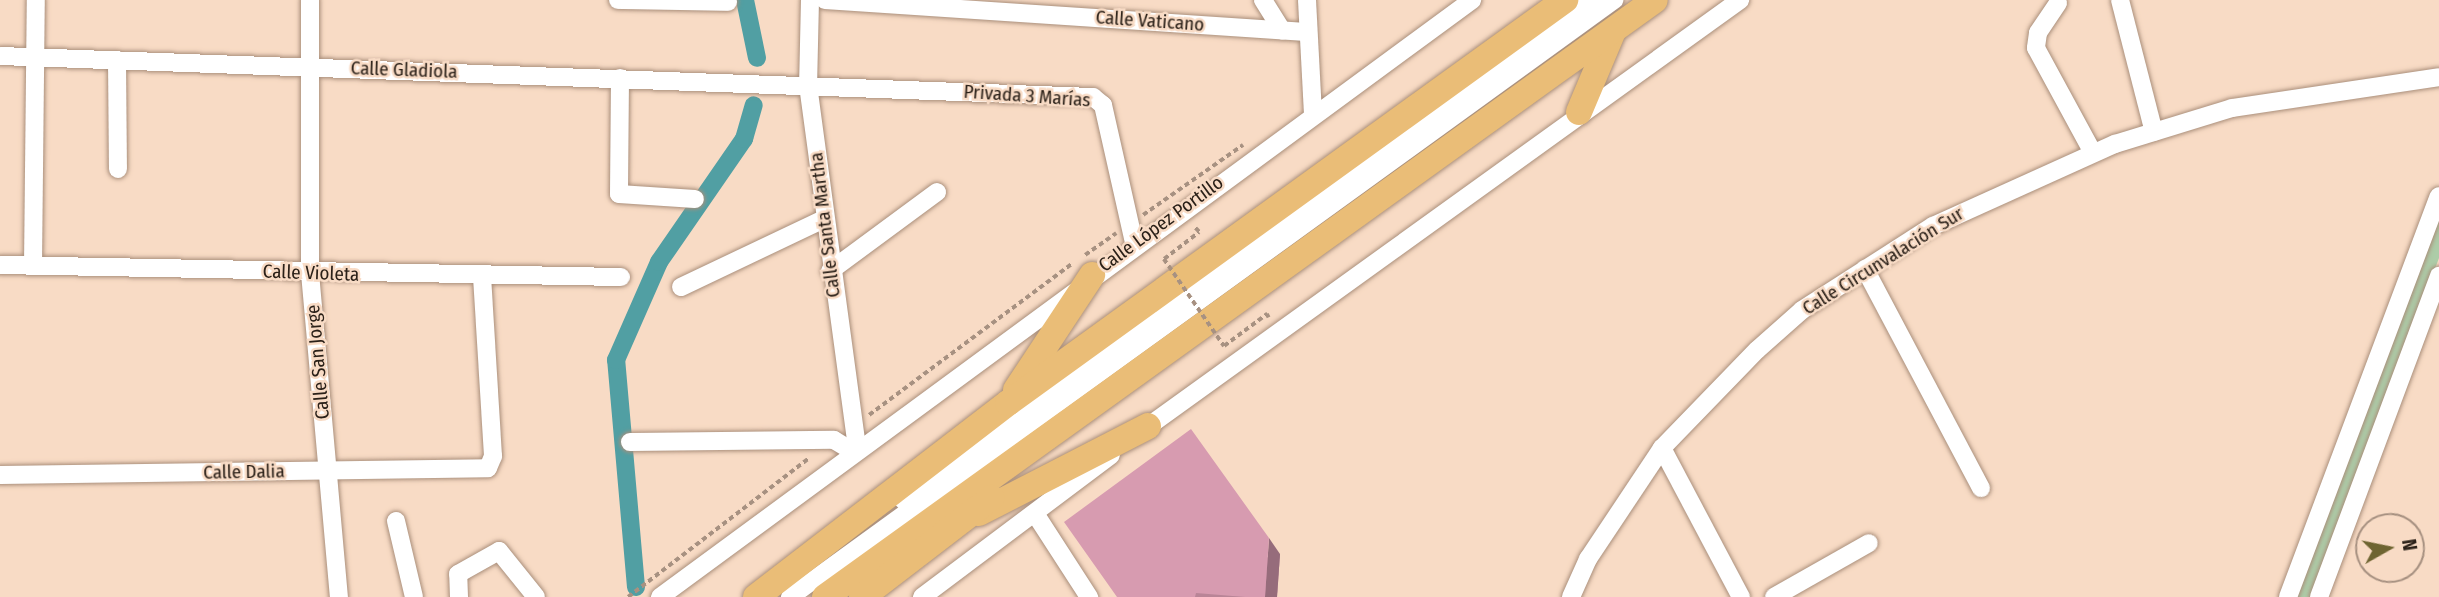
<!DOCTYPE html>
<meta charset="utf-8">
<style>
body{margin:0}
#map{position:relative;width:2439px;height:597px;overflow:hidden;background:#f8dbc5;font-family:"Fira Sans Condensed",sans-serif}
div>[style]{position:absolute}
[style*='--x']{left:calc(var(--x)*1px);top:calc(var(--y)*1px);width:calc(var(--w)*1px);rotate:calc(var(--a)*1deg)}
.green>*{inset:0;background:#adcca8}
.canal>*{height:18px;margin:-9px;padding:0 9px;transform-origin:9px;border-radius:9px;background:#519fa3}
.path>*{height:3.5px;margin-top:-1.75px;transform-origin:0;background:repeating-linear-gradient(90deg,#a79181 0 5px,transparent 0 8.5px)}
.roads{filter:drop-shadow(0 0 2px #aa8f7b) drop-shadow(0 0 2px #aa8f7b)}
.minor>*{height:18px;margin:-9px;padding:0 9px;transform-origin:9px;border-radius:9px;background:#fff}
.highway>*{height:26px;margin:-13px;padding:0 13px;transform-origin:13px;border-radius:13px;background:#eabd77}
.path-bridge>*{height:3.5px;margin-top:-1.75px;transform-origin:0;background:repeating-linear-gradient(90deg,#a79181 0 5px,transparent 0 8.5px)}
.wall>*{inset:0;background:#b98597}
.shaded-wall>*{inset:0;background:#966c7b}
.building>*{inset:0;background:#d79bb0}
span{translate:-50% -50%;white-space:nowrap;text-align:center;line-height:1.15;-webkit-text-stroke:5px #f8dbc5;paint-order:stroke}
.street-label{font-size:19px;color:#2a2018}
.north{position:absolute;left:2355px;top:513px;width:70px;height:70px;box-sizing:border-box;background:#f8dbc5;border:2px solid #a69080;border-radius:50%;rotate:81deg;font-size:19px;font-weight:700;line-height:28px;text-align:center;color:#2a2018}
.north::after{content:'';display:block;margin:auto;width:24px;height:32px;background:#6e6431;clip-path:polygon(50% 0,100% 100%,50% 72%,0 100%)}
</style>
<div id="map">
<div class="green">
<i style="clip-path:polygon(2439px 218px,2439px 258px,2313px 597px,2295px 597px)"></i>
</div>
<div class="canal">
<i style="--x:745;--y:0;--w:59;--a:78.3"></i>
<i style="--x:636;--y:587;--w:228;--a:-95"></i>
<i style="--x:616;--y:360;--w:107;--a:-66.3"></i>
<i style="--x:659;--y:262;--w:150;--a:-55.4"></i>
<i style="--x:744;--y:139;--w:35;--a:-74"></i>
</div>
<div class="path">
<i style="--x:1143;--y:215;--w:122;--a:-35"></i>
<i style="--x:1085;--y:255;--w:38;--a:-35"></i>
<i style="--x:1164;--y:259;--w:44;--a:-37.6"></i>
<i style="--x:1199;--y:232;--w:7;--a:-135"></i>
<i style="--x:1224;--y:346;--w:54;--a:-36.7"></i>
<i style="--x:1267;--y:314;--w:4;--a:63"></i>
<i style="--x:869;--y:415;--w:254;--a:-36.7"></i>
<i style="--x:628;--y:597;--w:228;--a:-37.5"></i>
</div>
<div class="roads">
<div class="minor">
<i style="--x:310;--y:0;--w:273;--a:90"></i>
<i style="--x:310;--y:273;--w:325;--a:84.9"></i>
<i style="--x:618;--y:0;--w:110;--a:1"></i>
<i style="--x:810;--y:0;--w:85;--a:91.3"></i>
<i style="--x:808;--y:85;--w:367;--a:82.3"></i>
<i style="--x:825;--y:0;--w:482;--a:3.8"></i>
<i style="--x:1263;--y:0;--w:36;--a:58"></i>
<i style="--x:1307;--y:0;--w:114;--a:87"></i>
<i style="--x:2120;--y:0;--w:136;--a:75.6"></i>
<i style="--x:2058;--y:3;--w:36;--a:124"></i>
<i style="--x:2038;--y:33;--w:15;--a:98"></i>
<i style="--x:2036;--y:48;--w:119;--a:61.5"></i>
<i style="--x:0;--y:56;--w:1094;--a:2.15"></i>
<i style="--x:1093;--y:97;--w:13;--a:39"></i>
<i style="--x:1103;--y:105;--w:141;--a:77.3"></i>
<i style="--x:117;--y:60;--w:109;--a:89.5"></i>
<i style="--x:620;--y:78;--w:116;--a:90.5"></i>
<i style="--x:619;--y:194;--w:76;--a:3.8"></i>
<i style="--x:0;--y:265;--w:621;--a:1.11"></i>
<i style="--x:33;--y:266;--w:266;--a:-89.4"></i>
<i style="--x:1865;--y:269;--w:248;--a:62.1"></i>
<i style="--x:830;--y:271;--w:133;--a:-36.4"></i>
<i style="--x:681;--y:287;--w:158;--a:-25.4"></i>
<i style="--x:1139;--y:433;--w:741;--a:-35.77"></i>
<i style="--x:630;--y:442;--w:204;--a:-0.6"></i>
<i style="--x:834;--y:440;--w:23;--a:31"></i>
<i style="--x:1662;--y:448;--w:169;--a:62.1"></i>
<i style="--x:0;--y:475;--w:488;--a:-0.8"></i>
<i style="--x:488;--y:468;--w:13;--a:-67"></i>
<i style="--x:493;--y:456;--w:179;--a:-93.5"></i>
<i style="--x:903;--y:500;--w:850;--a:-36.01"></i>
<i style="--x:1036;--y:515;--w:98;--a:57.1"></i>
<i style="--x:396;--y:521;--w:78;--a:76.7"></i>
<i style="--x:459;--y:597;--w:23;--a:-92"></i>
<i style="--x:458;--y:574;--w:47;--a:-29.3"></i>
<i style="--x:499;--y:551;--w:59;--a:51.2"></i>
<i style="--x:660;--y:597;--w:1008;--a:-36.32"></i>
<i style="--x:790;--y:597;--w:1018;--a:-35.92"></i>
<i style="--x:922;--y:597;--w:236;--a:-36.9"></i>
<i style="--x:1571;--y:597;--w:42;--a:-65.9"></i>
<i style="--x:1588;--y:559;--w:133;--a:-56.3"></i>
<i style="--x:1662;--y:448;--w:136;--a:-45.9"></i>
<i style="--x:1757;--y:350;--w:60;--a:-41.6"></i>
<i style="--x:1802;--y:310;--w:156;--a:-32.7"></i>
<i style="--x:1933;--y:226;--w:200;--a:-24.3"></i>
<i style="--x:2115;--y:144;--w:122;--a:-17.1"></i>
<i style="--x:2232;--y:108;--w:209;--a:-8.5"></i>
<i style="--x:1774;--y:597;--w:109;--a:-29.6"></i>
<i style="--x:2288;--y:597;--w:428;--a:-69.4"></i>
<i style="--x:2319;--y:597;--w:343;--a:-69.5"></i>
</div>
<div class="highway">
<i style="--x:1579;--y:112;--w:88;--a:-67.2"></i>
<i style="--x:1016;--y:390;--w:138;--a:-56.5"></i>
<i style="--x:979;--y:513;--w:190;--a:-27.2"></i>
<i style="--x:756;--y:597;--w:318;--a:-37.6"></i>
<i style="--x:1008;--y:403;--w:688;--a:-35.89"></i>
<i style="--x:825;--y:597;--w:1022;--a:-35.73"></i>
<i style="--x:862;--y:597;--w:163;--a:-37.5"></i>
</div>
</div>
<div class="path-bridge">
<i style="--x:1164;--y:259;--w:106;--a:55.4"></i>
</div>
<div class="wall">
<i style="clip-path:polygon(1280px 554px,1277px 597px,1117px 597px)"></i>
</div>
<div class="shaded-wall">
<i style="clip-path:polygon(1269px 538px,1280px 554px,1277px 597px,1265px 597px)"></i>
</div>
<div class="building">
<i style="clip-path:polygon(1191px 429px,1269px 538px,1265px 597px,1245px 597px,1196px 593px,1195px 597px,1117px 597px,1064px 522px)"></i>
</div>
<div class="street-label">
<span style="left:1150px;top:21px;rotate:4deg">Calle Vaticano</span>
<span style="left:404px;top:70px;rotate:2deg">Calle Gladiola</span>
<span style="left:1027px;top:96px;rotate:4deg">Privada 3 Marías</span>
<span style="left:1161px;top:224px;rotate:-36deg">Calle López Portillo</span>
<span style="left:825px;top:225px;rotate:-97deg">Calle Santa Martha</span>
<span style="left:1883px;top:261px;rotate:-32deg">Calle Circunvalación Sur</span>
<span style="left:311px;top:273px;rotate:2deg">Calle Violeta</span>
<span style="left:318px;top:362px;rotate:-95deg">Calle San Jorge</span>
<span style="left:244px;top:472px;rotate:-1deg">Calle Dalia</span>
</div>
<div class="north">N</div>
</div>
